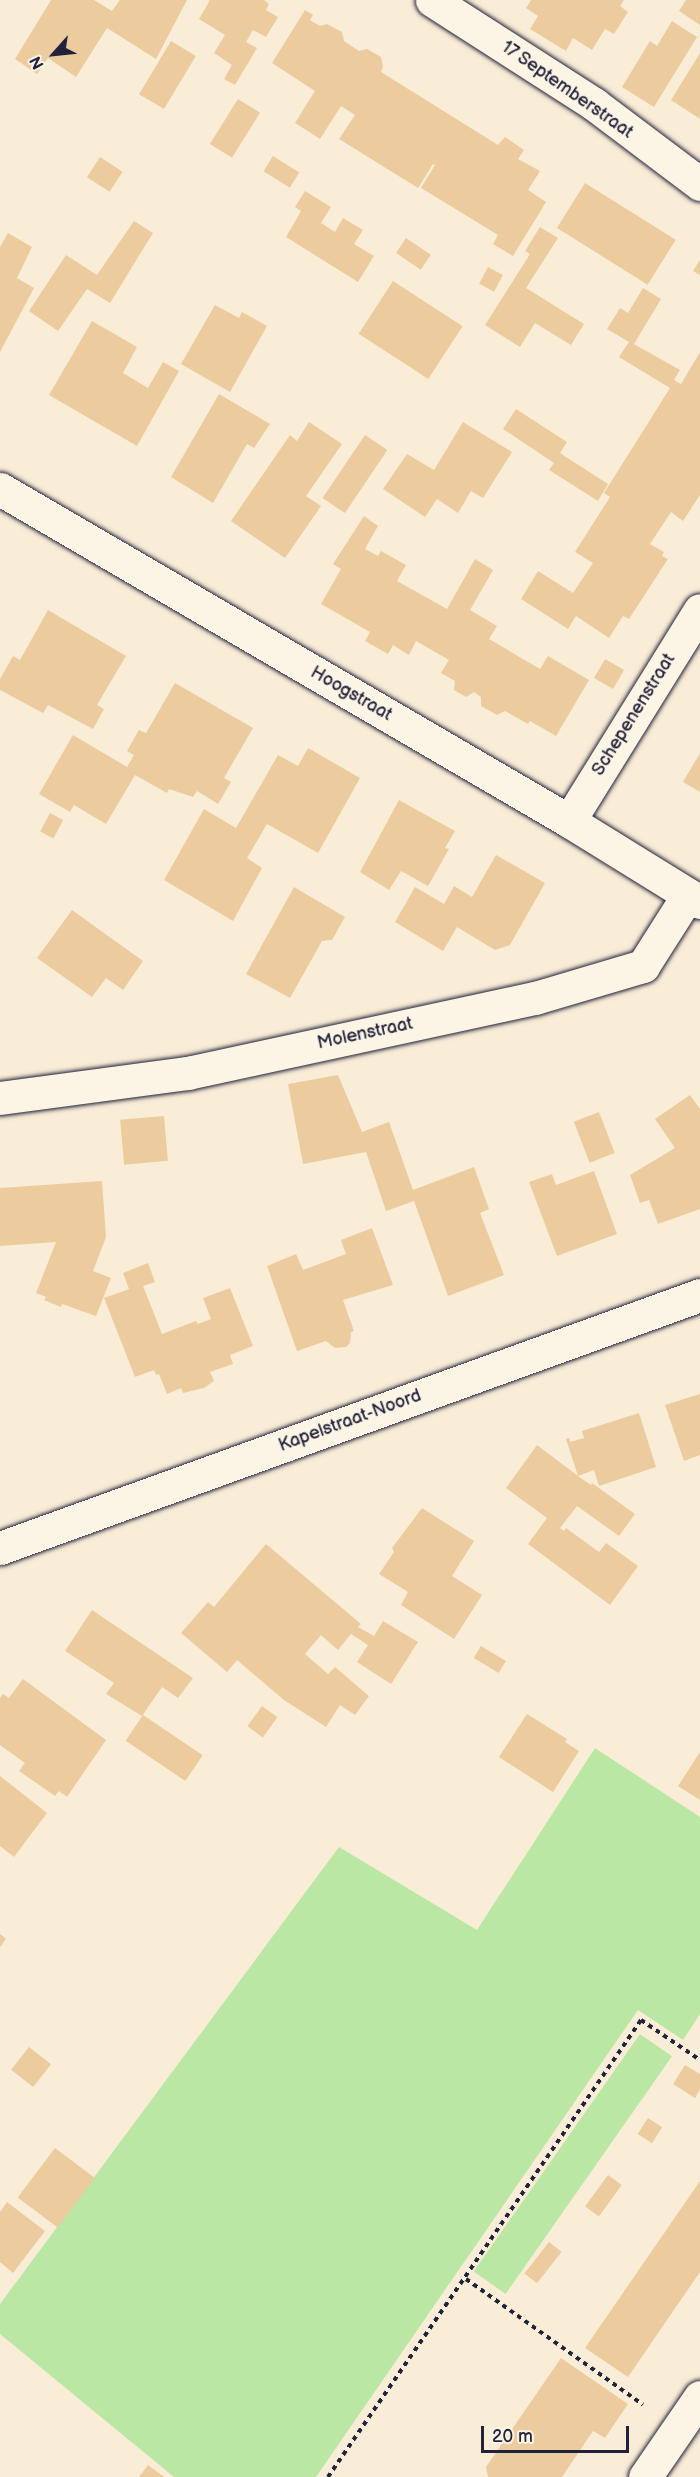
<!DOCTYPE html>
<style>
body{margin:0}
#map{position:relative;width:700px;height:2477px;overflow:hidden;background:#f9edd7;font-family:"Balsamiq Sans",sans-serif}
div>[style]{position:absolute}
[style*='--x']{left:calc(var(--x)*1px);top:calc(var(--y)*1px);width:calc(var(--w)*1px);rotate:calc(var(--a)*1deg)}
.green>*{inset:0;background:#bae7a4;transform-origin:0 0}
.building>*{inset:0;background:#eccc9e;transform-origin:0 0}
.path>*{height:4px;margin-top:-2px;transform-origin:0;background:repeating-linear-gradient(90deg,#22223b 0 4.5px,transparent 0 9px)}
.roads{filter:drop-shadow(0 0 2px #22223b) drop-shadow(0 0 2px #22223b)}
.street>*{height:33px;margin:-16.5px;padding:0 16.5px;transform-origin:16.5px;border-radius:16.5px;background:#fcf5e5}
span{translate:-50% -50%;white-space:nowrap;text-align:center;line-height:1.15;-webkit-text-stroke:6px #fcf5e5;paint-order:stroke}
.street-label{font-size:18px;color:#22223b}
.north{position:absolute;left:24px;top:24px;width:60px;height:60px;-webkit-text-stroke:4px #fcf5e5;paint-order:stroke;rotate:243deg;font-size:16px;font-weight:700;line-height:24px;text-align:center;color:#22223b}
.north::after{content:'';display:block;margin:auto;width:21px;height:27px;background:#22223b;clip-path:polygon(50% 0,100% 100%,50% 72%,0 100%)}
.scale{position:absolute;left:481px;top:2426px;width:148px;height:27px;box-sizing:border-box;border:3px solid #22223b;border-top:0;padding-left:8px;font-size:18px;line-height:21px;white-space:nowrap;color:#22223b;-webkit-text-stroke:4px #fcf5e5;paint-order:stroke}
</style>
<div id="map">
<div class="green">
<i style="clip-path:polygon(595px 1748px,700px 1817px,700px 2014px,683px 2040px,638px 2010px,316px 2477px,174px 2477px,0 2334px,0 2304px,339px 1847px,477px 1930px)"></i>
<i style="left:640px;top:2034px;width:39px;height:290px;rotate:35deg"></i>
</div>
<div class="building">
<i style="clip-path:polygon(51px 0,94px 0,112px 11px,120px 0,187px 0,156px 59px,107px 28px,76px 77px,48px 58px,37px 74px,15px 59px)"></i>
<i style="clip-path:polygon(210px 0,264px 0,269px 4px,266px 10px,278px 17px,266px 37px,253px 30px,246px 42px,257px 48px,235px 85px,224px 79px,232px 65px,214px 53px,225px 35px,199px 19px)"></i>
<i style="clip-path:polygon(531px 0,624px 0,620px 6px,628px 12px,614px 34px,605px 29px,592px 50px,573px 38px,566px 51px,530px 29px,538px 16px,526px 8px)"></i>
<i style="clip-path:polygon(686px 0,700px 0,700px 25px,679px 11px)"></i>
<i style="clip-path:polygon(305px 10px,313px 15px,310px 20px,320px 26px,327px 24px,342px 32px,344px 41px,359px 51px,367px 49px,381px 57px,383px 66px,381px 72px,498px 145px,505px 137px,524px 150px,518px 159px,540px 171px,528px 190px,546px 202px,513px 256px,493px 244px,498px 235px,421px 188px,435px 165px,433px 164px,418px 188px,339px 139px,355px 115px,341px 106px,320px 139px,295px 123px,315px 91px,272px 63px)"></i>
<i style="clip-path:polygon(672px 21px,697px 37px,654px 107px,622px 87px,650px 41px,657px 46px)"></i>
<i style="left:171px;top:41px;width:29px;height:62px;rotate:31deg"></i>
<i style="clip-path:polygon(700px 53px,700px 119px,671px 100px)"></i>
<i style="left:238px;top:99px;width:26px;height:53px;rotate:32deg"></i>
<i style="left:273px;top:156px;width:31px;height:18px;rotate:32deg"></i>
<i style="left:100px;top:157px;width:27px;height:24px;rotate:33deg"></i>
<i style="left:585px;top:183px;width:107px;height:53px;rotate:32deg"></i>
<i style="clip-path:polygon(305px 191px,331px 207px,321px 223px,335px 232px,343px 218px,363px 230px,354px 244px,374px 256px,358px 282px,286px 237px,301px 211px,295px 207px)"></i>
<i style="clip-path:polygon(134px 221px,153px 233px,110px 303px,87px 289px,58px 331px,29px 311px,66px 255px,97px 275px)"></i>
<i style="clip-path:polygon(540px 227px,558px 238px,526px 288px,584px 324px,571px 345px,535px 323px,520px 347px,485px 325px,530px 254px,525px 251px)"></i>
<i style="clip-path:polygon(8px 233px,32px 247px,17px 278px,34px 288px,0 352px,0 247px)"></i>
<i style="left:406px;top:238px;width:30px;height:18px;rotate:34deg"></i>
<i style="clip-path:polygon(700px 260px,700px 275px,693px 271px)"></i>
<i style="left:488px;top:267px;width:17px;height:19px;rotate:28deg"></i>
<i style="left:393px;top:281px;width:83px;height:63px;rotate:33deg"></i>
<i style="clip-path:polygon(643px 288px,661px 299px,634px 344px,680px 370px,674px 380px,681px 384px,700px 352px,700px 495px,683px 521px,671px 512px,650px 544px,664px 552px,662px 556px,668px 559px,629px 619px,623px 616px,609px 638px,576px 616px,568px 629px,521px 599px,538px 571px,573px 593px,593px 563px,575px 552px,610px 497px,604px 493px,670px 388px,619px 357px,629px 342px,607px 329px,620px 308px,628px 313px)"></i>
<i style="clip-path:polygon(215px 305px,239px 318px,242px 312px,267px 326px,230px 392px,181px 364px)"></i>
<i style="clip-path:polygon(92px 321px,137px 347px,123px 373px,148px 388px,163px 362px,179px 371px,137px 446px,49px 395px)"></i>
<i style="clip-path:polygon(219px 394px,270px 424px,254px 448px,247px 444px,213px 503px,171px 477px)"></i>
<i style="clip-path:polygon(516px 409px,567px 442px,560px 453px,608px 484px,598px 501px,549px 470px,554px 463px,503px 429px)"></i>
<i style="clip-path:polygon(309px 422px,342px 444px,306px 496px,321px 506px,285px 558px,231px 521px,290px 435px,297px 441px)"></i>
<i style="clip-path:polygon(463px 422px,512px 452px,483px 498px,471px 491px,458px 513px,437px 499px,425px 517px,383px 489px,407px 454px,434px 470px)"></i>
<i style="left:365px;top:435px;width:27px;height:76px;rotate:34deg"></i>
<i style="clip-path:polygon(364px 516px,378px 526px,365px 549px,378px 556px,381px 551px,406px 565px,397px 581px,447px 609px,475px 559px,493px 570px,470px 610px,497px 626px,489px 639px,540px 669px,548px 656px,589px 680px,556px 736px,530px 721px,528px 724px,505px 711px,497px 715px,481px 706px,481px 697px,474px 692px,466px 697px,454px 690px,455px 681px,441px 673px,449px 660px,416px 641px,409px 655px,393px 645px,388px 654px,365px 641px,370px 632px,321px 604px,341px 569px,333px 564px)"></i>
<i style="clip-path:polygon(48px 610px,126px 656px,97px 705px,104px 709px,93px 729px,48px 705px,43px 713px,0 690px,0 679px,13px 656px,20px 660px)"></i>
<i style="left:605px;top:659px;width:22px;height:22px;rotate:30deg"></i>
<i style="clip-path:polygon(175px 683px,253px 728px,224px 778px,231px 782px,218px 804px,197px 791px,193px 797px,169px 789px,167px 793px,135px 775px,106px 824px,74px 805px,70px 812px,39px 794px,73px 735px,127px 767px,134px 755px,127px 751px,139px 730px,146px 733px)"></i>
<i style="clip-path:polygon(308px 748px,360px 778px,318px 853px,267px 824px,247px 858px,262px 868px,233px 921px,164px 880px,204px 809px,236px 828px,278px 755px,298px 766px)"></i>
<i style="clip-path:polygon(700px 753px,700px 792px,683px 782px)"></i>
<i style="clip-path:polygon(399px 800px,455px 831px,445px 848px,449px 849px,428px 886px,401px 871px,389px 890px,360px 872px)"></i>
<i style="left:50px;top:813px;width:15px;height:21px;rotate:28deg"></i>
<i style="clip-path:polygon(496px 855px,545px 883px,510px 945px,495px 950px,457px 927px,443px 951px,395px 922px,415px 887px,444px 904px,454px 886px,472px 897px)"></i>
<i style="clip-path:polygon(294px 887px,345px 917px,332px 940px,322px 941px,290px 998px,246px 974px)"></i>
<i style="clip-path:polygon(72px 910px,143px 961px,123px 990px,106px 978px,92px 997px,37px 958px)"></i>
<i style="clip-path:polygon(338px 1075px,362px 1132px,389px 1122px,413px 1190px,474px 1167px,489px 1209px,480px 1213px,504px 1275px,448px 1296px,414px 1201px,386px 1211px,366px 1152px,303px 1164px,288px 1084px)"></i>
<i style="clip-path:polygon(690px 1095px,700px 1109px,700px 1209px,658px 1224px,649px 1200px,640px 1203px,630px 1175px,675px 1148px,655px 1119px)"></i>
<i style="left:599px;top:1112px;width:44px;height:27px;rotate:69deg"></i>
<i style="left:164px;top:1116px;width:45px;height:44px;rotate:85deg"></i>
<i style="clip-path:polygon(594px 1171px,617px 1234px,557px 1256px,529px 1182px,552px 1174px,556px 1185px)"></i>
<i style="clip-path:polygon(102px 1181px,106px 1237px,93px 1271px,111px 1278px,96px 1316px,62px 1304px,61px 1307px,44px 1300px,46px 1297px,36px 1293px,56px 1242px,0 1246px,0 1188px)"></i>
<i style="clip-path:polygon(372px 1228px,393px 1285px,343px 1300px,354px 1331px,351px 1332px,350px 1343px,346px 1347px,335px 1348px,326px 1341px,297px 1351px,267px 1266px,296px 1254px,303px 1270px,346px 1254px,341px 1240px)"></i>
<i style="clip-path:polygon(148px 1263px,155px 1282px,143px 1286px,162px 1334px,196px 1321px,198px 1324px,211px 1319px,203px 1298px,230px 1288px,253px 1346px,230px 1355px,233px 1364px,210px 1372px,214px 1381px,204px 1388px,183px 1393px,181px 1388px,167px 1394px,159px 1374px,156px 1375px,154px 1370px,135px 1377px,104px 1298px,129px 1289px,123px 1273px)"></i>
<i style="clip-path:polygon(700px 1394px,700px 1455px,684px 1461px,665px 1405px)"></i>
<i style="clip-path:polygon(639px 1413px,656px 1467px,599px 1486px,594px 1470px,578px 1476px,591px 1485px,592px 1483px,635px 1514px,619px 1536px,577px 1506px,560px 1528px,564px 1531px,566px 1528px,599px 1552px,606px 1543px,638px 1566px,610px 1605px,528px 1544px,547px 1518px,506px 1488px,537px 1445px,578px 1476px,566px 1439px,569px 1438px,570px 1442px,584px 1438px,582px 1431px)"></i>
<i style="clip-path:polygon(422px 1508px,474px 1541px,452px 1576px,482px 1595px,454px 1639px,401px 1605px,408px 1592px,379px 1574px,394px 1552px,392px 1548px)"></i>
<i style="clip-path:polygon(266px 1544px,361px 1624px,358px 1627px,374px 1636px,383px 1621px,418px 1642px,391px 1684px,357px 1662px,368px 1645px,351px 1634px,338px 1650px,321px 1635px,305px 1654px,328px 1674px,335px 1667px,369px 1696px,355px 1715px,340px 1705px,326px 1727px,284px 1700px,237px 1660px,227px 1672px,181px 1633px,208px 1602px,214px 1607px)"></i>
<i style="clip-path:polygon(92px 1610px,193px 1678px,178px 1698px,162px 1687px,142px 1716px,106px 1694px,114px 1683px,65px 1651px)"></i>
<i style="left:481px;top:1646px;width:29px;height:14px;rotate:31deg"></i>
<i style="clip-path:polygon(23px 1679px,106px 1740px,67px 1797px,59px 1791px,55px 1796px,19px 1771px,25px 1763px,0 1745px,0 1698px,3px 1694px,9px 1698px)"></i>
<i style="left:262px;top:1706px;width:19px;height:25px;rotate:36deg"></i>
<i style="clip-path:polygon(527px 1714px,567px 1739px,565px 1742px,579px 1751px,553px 1792px,499px 1757px)"></i>
<i style="left:143px;top:1715px;width:72px;height:31px;rotate:34deg"></i>
<i style="clip-path:polygon(700px 1752px,700px 1800px,678px 1786px)"></i>
<i style="clip-path:polygon(0 1776px,47px 1813px,14px 1857px,0 1846px)"></i>
<i style="clip-path:polygon(0 1934px,6px 1939px,0 1947px)"></i>
<i style="left:29px;top:2047px;width:28px;height:29px;rotate:38deg"></i>
<i style="clip-path:polygon(685px 2065px,700px 2074px,700px 2089px,695px 2098px,673px 2084px)"></i>
<i style="left:648px;top:2118px;width:17px;height:19px;rotate:33deg"></i>
<i style="left:55px;top:2148px;width:50px;height:62px;rotate:37deg"></i>
<i style="left:608px;top:2175px;width:17px;height:39px;rotate:36deg"></i>
<i style="clip-path:polygon(700px 2181px,700px 2272px,628px 2377px,585px 2348px)"></i>
<i style="clip-path:polygon(7px 2202px,45px 2231px,13px 2273px,0 2262px,0 2212px)"></i>
<i style="left:549px;top:2242px;width:16px;height:40px;rotate:38deg"></i>
<i style="clip-path:polygon(561px 2358px,628px 2404px,605px 2438px,593px 2431px,562px 2477px,488px 2477px,486px 2467px)"></i>
<i style="clip-path:polygon(148px 2465px,164px 2477px,139px 2477px)"></i>
</div>
<div class="path">
<i style="--x:466;--y:2279;--w:217;--a:35.4"></i>
<i style="--x:328;--y:2477;--w:554;--a:-55.59"></i>
<i style="--x:641;--y:2020;--w:71;--a:34.1"></i>
</div>
<div class="roads">
<div class="street">
<i style="--x:432;--y:0;--w:193;--a:32.7"></i>
<i style="--x:594;--y:104;--w:133;--a:37"></i>
<i style="--x:0;--y:489;--w:659;--a:30.26"></i>
<i style="--x:569;--y:821;--w:154;--a:31.7"></i>
<i style="--x:569;--y:821;--w:248;--a:-58.2"></i>
<i style="--x:0;--y:1098;--w:190;--a:-7.6"></i>
<i style="--x:188;--y:1073;--w:355;--a:-12.2"></i>
<i style="--x:535;--y:998;--w:113;--a:-16.5"></i>
<i style="--x:643;--y:966;--w:84;--a:-57.6"></i>
<i style="--x:0;--y:1548;--w:744;--a:-19.87"></i>
<i style="--x:645;--y:2477;--w:97;--a:-55.5"></i>
</div>
</div>
<div class="street-label">
<span style="left:567px;top:90px;rotate:35deg">17 Septemberstraat</span>
<span style="left:351px;top:694px;rotate:30deg">Hoogstraat</span>
<span style="left:634px;top:715px;rotate:-58deg">Schepenenstraat</span>
<span style="left:365px;top:1034px;rotate:-12deg">Molenstraat</span>
<span style="left:350px;top:1421px;rotate:-20deg">Kapelstraat-Noord</span>
</div>
<div class="north">N</div>
<div class="scale">20 m</div>
</div>
